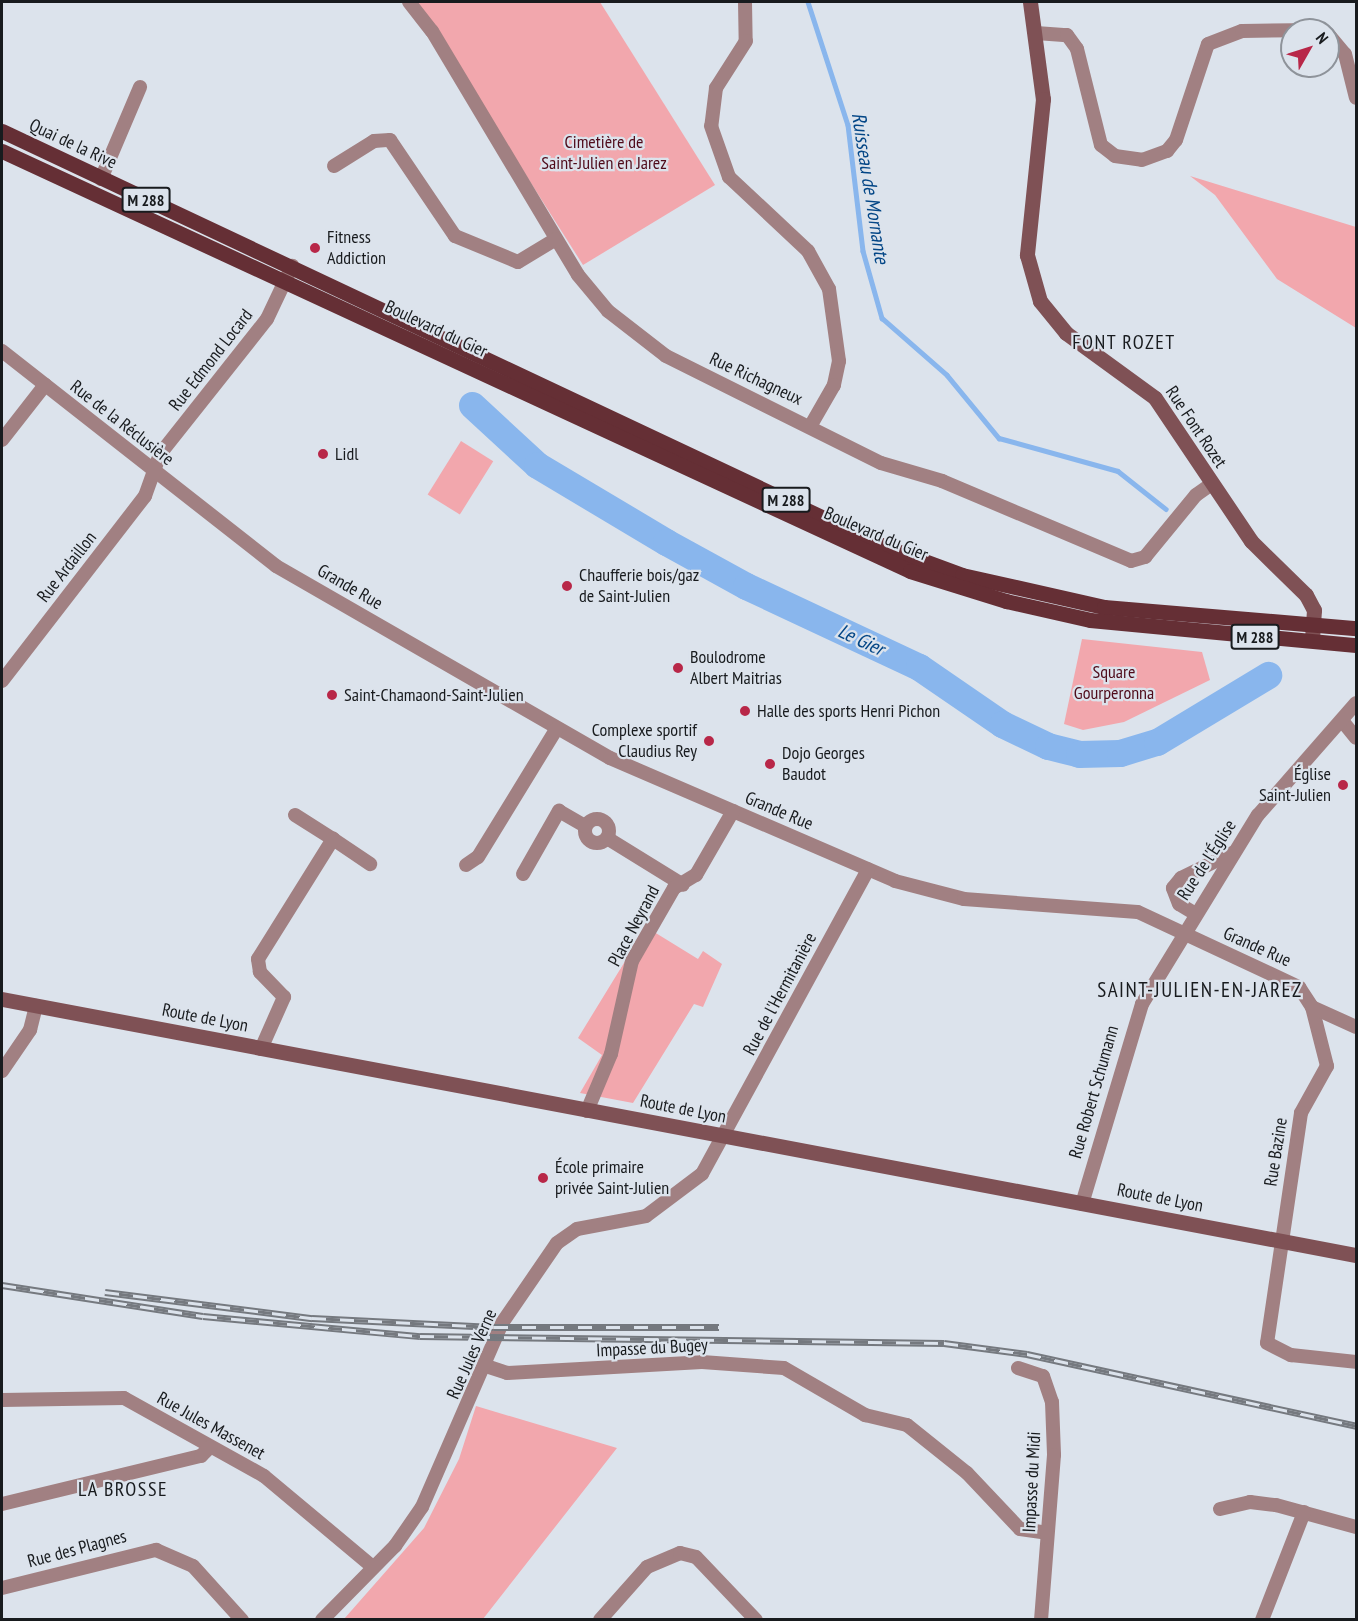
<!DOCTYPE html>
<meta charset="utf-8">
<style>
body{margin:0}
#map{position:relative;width:1358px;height:1621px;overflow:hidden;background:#dce3ec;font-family:"PT Sans Narrow",sans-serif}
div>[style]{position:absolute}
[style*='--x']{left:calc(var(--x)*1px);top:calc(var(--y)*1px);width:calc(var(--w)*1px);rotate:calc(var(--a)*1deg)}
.green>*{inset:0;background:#f2a7ad;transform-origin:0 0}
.stream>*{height:4.5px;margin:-2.25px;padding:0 2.25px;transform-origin:2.25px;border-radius:2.25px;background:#89b6ed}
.river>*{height:27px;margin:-13.5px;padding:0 13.5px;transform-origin:13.5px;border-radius:13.5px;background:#89b6ed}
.minor>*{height:14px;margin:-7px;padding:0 7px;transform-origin:7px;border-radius:7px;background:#a18082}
.minor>.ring{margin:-7px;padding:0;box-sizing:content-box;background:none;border:14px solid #a18082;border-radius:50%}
.secondary>*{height:15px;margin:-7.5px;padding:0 7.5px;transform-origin:7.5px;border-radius:7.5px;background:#7f5155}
.primary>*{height:15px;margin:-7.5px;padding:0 7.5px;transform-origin:7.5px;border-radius:7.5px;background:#652f35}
.rail>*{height:7px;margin-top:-3.5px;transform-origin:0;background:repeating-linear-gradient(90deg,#dce3ec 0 14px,#75797f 0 28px);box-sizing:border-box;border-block:2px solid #75797f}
.dots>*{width:16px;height:16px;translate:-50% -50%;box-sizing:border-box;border:3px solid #dce3ec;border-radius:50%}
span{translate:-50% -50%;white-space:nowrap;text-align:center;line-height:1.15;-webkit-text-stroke:4.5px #dce3ec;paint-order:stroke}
.shield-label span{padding:2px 4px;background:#dce3ec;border:2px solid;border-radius:4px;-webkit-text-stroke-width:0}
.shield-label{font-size:16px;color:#181b1e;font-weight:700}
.park-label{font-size:18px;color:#4f0b1a}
.street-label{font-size:18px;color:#181b1e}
.poi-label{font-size:18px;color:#181b1e}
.left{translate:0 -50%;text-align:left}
.right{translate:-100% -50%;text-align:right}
.water-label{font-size:20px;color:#034686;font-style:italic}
.neighbourhood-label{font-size:20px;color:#181b1e;letter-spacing:1.5px}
.quarter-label{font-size:21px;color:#181b1e;letter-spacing:1.5px}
.frame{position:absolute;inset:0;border:3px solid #181b1e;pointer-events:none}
.north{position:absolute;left:1280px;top:18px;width:60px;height:60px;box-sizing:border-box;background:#dce3ec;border:2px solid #8e939a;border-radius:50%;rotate:51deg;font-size:16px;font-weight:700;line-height:24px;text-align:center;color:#181b1e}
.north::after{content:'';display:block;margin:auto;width:21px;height:27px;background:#b82748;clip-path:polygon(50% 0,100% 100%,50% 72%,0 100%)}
</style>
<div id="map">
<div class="green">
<i style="clip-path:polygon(416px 2px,600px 2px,715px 185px,583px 265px)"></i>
<i style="clip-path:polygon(1190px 176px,1356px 227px,1356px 328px,1277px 279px,1215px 195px)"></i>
<i style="left:461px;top:441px;width:38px;height:63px;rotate:32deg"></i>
<i style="clip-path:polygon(1082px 639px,1202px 652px,1210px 680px,1124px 722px,1083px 730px,1064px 724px)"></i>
<i style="clip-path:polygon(646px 927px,698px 959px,703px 951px,722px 964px,703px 1007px,694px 1004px,633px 1103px,580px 1093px,602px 1055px,578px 1038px)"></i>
<i style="clip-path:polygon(476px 1406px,617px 1448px,483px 1619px,344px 1619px,424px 1528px,459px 1459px)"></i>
</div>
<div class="stream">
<i style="--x:808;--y:2;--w:129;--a:72"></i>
<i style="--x:848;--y:125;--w:127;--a:83.2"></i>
<i style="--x:863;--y:251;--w:70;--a:74.2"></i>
<i style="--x:882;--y:318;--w:86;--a:41.2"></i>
<i style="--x:947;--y:375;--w:82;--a:50.5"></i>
<i style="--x:999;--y:438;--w:123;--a:15.5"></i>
<i style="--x:1118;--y:471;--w:61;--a:38.4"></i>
</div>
<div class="river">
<i style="--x:472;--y:405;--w:88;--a:42.7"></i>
<i style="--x:537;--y:465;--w:150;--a:30.8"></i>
<i style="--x:666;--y:542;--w:91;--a:28.8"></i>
<i style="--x:746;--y:586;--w:191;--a:25.1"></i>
<i style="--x:919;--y:667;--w:101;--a:34.5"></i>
<i style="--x:1002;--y:724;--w:51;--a:25.6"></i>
<i style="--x:1048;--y:746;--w:32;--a:14"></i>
<i style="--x:1079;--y:754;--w:41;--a:-1.4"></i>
<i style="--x:1120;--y:753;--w:39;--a:-17"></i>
<i style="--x:1157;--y:742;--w:130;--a:-31.1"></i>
</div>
<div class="minor">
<i style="--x:409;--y:2;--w:37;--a:52"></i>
<i style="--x:432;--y:31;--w:284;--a:59.1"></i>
<i style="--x:578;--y:275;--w:47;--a:50.2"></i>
<i style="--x:608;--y:311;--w:73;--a:37.8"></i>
<i style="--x:666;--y:356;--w:240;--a:26.5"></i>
<i style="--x:881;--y:463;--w:64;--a:16.4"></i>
<i style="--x:942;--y:481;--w:205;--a:22.9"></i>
<i style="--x:1131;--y:561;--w:15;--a:-16"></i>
<i style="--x:1145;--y:557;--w:80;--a:-50.6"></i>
<i style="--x:1196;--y:495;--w:19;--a:-35"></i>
<i style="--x:745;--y:2;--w:39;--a:89"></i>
<i style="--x:746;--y:41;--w:56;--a:122.6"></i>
<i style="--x:716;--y:88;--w:38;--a:97"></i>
<i style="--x:711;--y:126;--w:54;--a:70.6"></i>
<i style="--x:729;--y:177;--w:108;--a:43.1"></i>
<i style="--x:808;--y:251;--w:43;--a:61.1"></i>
<i style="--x:829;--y:289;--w:73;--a:82.1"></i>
<i style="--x:839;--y:361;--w:25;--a:102"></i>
<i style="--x:834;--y:385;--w:46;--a:119.9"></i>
<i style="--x:1036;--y:33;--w:31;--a:4"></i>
<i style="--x:1067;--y:35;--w:17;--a:54"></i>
<i style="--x:1077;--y:49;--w:99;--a:76"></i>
<i style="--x:1101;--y:145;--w:18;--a:38"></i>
<i style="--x:1115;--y:156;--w:27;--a:8"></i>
<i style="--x:1142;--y:160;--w:27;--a:-20"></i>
<i style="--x:1167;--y:151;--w:14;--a:-51"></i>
<i style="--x:1176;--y:140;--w:101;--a:-71.6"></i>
<i style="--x:1208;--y:44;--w:36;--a:-21"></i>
<i style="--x:1242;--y:31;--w:75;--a:-0.8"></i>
<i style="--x:1328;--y:34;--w:26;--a:50"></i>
<i style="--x:1345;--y:54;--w:45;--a:76"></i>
<i style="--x:334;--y:166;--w:47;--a:-32"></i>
<i style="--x:374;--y:141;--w:16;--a:-4"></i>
<i style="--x:390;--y:140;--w:116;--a:55.9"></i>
<i style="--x:455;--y:236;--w:68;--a:22.4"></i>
<i style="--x:518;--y:262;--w:44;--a:-31.2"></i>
<i style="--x:101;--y:179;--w:100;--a:-67"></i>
<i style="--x:2;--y:351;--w:348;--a:38.1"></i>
<i style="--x:276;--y:566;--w:385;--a:29.9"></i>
<i style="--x:610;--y:758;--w:310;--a:23.3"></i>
<i style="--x:895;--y:881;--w:71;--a:14.6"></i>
<i style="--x:964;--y:899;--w:174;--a:4.3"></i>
<i style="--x:1138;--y:912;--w:178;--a:25"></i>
<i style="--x:1299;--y:987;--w:24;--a:57"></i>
<i style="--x:1312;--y:1007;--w:61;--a:75.7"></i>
<i style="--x:1327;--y:1066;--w:54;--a:119"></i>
<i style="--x:1301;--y:1113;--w:232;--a:98.4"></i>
<i style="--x:1267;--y:1343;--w:27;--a:27"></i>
<i style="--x:1291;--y:1355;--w:65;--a:6.1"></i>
<i style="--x:2;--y:440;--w:70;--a:-52"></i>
<i style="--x:2;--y:681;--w:234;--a:-52.3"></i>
<i style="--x:145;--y:496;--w:45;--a:-70.3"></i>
<i style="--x:160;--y:454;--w:172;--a:-51.6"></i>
<i style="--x:267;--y:319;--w:59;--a:-64.7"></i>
<i style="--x:1344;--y:723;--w:19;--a:51"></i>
<i style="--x:295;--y:815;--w:45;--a:32.3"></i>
<i class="ring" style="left:585px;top:819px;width:10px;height:10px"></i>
<i style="--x:607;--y:838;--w:89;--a:31.7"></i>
<i style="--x:466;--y:865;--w:14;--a:-34"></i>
<i style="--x:478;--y:857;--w:151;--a:-58.5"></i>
<i style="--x:523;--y:874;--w:73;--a:-60.3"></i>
<i style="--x:559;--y:811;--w:30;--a:30"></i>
<i style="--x:1194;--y:913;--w:17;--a:-149"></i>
<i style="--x:1179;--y:904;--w:17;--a:-111"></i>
<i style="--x:1173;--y:888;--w:13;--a:-51"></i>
<i style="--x:1181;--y:878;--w:57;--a:-26.1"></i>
<i style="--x:1312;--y:1007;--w:48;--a:24.4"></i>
<i style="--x:261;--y:1049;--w:57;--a:-66.1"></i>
<i style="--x:284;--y:997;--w:35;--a:-134"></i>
<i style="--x:260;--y:972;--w:13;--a:-99"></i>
<i style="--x:258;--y:959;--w:142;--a:-58"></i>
<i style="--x:333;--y:839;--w:45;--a:34"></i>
<i style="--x:2;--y:1071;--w:50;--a:-55.7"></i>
<i style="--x:30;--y:1030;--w:25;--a:-76"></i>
<i style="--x:587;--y:1111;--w:62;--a:-67.2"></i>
<i style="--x:611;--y:1054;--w:95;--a:-77.3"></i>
<i style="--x:632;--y:961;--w:84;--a:-60.1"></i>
<i style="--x:674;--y:888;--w:26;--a:-31"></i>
<i style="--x:696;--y:875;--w:74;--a:-60"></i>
<i style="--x:1082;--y:1204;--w:209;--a:-73.3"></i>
<i style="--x:1142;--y:1004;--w:222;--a:-58.5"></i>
<i style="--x:1258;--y:815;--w:149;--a:-48.8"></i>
<i style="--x:486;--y:1366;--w:22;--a:18"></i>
<i style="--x:507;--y:1373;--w:195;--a:-3.2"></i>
<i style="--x:702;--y:1362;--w:82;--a:4.2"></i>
<i style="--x:784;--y:1368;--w:94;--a:30.1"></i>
<i style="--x:865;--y:1415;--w:43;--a:13.4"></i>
<i style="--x:907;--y:1425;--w:77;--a:38.7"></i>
<i style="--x:967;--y:1473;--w:77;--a:46.6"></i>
<i style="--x:1020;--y:1529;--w:27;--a:8"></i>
<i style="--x:1018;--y:1368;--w:26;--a:18"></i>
<i style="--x:1043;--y:1376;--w:28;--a:71"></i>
<i style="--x:1052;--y:1402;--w:53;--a:87.8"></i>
<i style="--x:1054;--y:1455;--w:166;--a:94.5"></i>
<i style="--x:2;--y:1400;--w:122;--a:-0.9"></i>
<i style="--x:124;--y:1398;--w:160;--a:29.1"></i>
<i style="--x:264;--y:1476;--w:142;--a:39.9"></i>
<i style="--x:2;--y:1504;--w:205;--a:-13.6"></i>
<i style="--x:201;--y:1456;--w:13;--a:-45"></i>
<i style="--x:1220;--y:1509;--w:31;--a:-13"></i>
<i style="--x:1250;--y:1502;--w:26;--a:7"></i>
<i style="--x:1276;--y:1505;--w:83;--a:15.4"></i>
<i style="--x:2;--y:1588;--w:159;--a:-13.9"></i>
<i style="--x:156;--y:1550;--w:40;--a:23.4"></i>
<i style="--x:193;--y:1566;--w:73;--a:47.8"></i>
<i style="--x:322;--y:1620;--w:104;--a:-45.4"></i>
<i style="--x:395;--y:1546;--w:47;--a:-55.3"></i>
<i style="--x:422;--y:1507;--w:201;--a:-66.5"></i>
<i style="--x:502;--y:1323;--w:97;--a:-55.5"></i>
<i style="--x:557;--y:1243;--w:24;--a:-35"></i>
<i style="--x:577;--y:1229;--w:70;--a:-10.7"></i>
<i style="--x:646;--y:1216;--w:70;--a:-36.9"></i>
<i style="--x:702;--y:1174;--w:347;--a:-61.4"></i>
<i style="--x:600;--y:1620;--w:71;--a:-48.4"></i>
<i style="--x:647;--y:1567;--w:36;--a:-23"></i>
<i style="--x:680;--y:1553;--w:16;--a:14"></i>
<i style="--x:696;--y:1557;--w:87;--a:46.4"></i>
<i style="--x:1262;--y:1620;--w:116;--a:-68.7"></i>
</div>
<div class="secondary">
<i style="--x:1030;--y:2;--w:98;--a:82.4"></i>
<i style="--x:1043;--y:99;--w:157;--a:95.9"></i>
<i style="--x:1027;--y:255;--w:48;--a:74.2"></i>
<i style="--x:1040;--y:301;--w:41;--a:50.9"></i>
<i style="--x:1066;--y:333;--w:110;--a:36.1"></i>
<i style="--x:1155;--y:398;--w:172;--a:56.1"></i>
<i style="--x:1251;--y:541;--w:77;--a:44.5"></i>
<i style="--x:1306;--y:595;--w:17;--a:62"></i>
<i style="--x:1314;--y:610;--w:28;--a:94"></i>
<i style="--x:2;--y:999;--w:1378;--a:10.71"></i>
</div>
<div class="primary">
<i style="--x:2;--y:131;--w:972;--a:25.22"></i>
<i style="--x:881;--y:545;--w:86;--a:20.3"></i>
<i style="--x:962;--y:575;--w:146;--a:12.7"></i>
<i style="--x:1104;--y:607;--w:253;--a:4.8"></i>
<i style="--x:2;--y:151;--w:1000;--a:24.82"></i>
<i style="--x:910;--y:571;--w:101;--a:17.4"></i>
<i style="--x:1006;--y:601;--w:86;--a:12.7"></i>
<i style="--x:1090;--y:620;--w:267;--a:5.4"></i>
</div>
<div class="rail">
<i style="--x:2;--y:1285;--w:203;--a:8.8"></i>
<i style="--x:203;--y:1316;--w:218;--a:5.3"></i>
<i style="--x:420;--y:1336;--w:524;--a:0.77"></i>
<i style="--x:944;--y:1343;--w:84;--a:7.5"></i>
<i style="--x:1027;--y:1354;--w:337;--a:12.3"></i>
<i style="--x:105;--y:1292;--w:209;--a:7.2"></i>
<i style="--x:312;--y:1318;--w:182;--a:2.8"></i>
<i style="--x:494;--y:1327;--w:225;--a:0"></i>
</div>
<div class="dots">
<i style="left:315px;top:248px;background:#b82748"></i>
<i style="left:323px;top:454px;background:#b82748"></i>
<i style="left:567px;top:586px;background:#b82748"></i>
<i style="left:678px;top:668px;background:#b82748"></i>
<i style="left:332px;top:695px;background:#b82748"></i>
<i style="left:745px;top:711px;background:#b82748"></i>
<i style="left:709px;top:741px;background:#b82748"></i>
<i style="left:770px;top:764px;background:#b82748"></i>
<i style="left:1343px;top:785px;background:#b82748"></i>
<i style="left:543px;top:1178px;background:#b82748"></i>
</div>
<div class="shield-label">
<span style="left:146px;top:200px">M 288</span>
<span style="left:786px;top:500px">M 288</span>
<span style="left:1255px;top:637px">M 288</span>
</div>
<div class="park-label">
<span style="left:604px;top:153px">Cimetière de<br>Saint-Julien en Jarez</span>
<span style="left:1114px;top:683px">Square<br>Gourperonna</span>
</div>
<div class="street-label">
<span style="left:73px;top:144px;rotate:25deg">Quai de la Rive</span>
<span style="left:436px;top:329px;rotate:25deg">Boulevard du Gier</span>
<span style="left:211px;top:360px;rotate:-52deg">Rue Edmond Locard</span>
<span style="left:756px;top:379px;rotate:25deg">Rue Richagneux</span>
<span style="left:122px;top:423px;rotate:38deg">Rue de la Réclusière</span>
<span style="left:1196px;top:427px;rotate:56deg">Rue Font Rozet</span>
<span style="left:876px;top:534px;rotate:23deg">Boulevard du Gier</span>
<span style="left:67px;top:567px;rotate:-52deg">Rue Ardaillon</span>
<span style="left:350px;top:587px;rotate:30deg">Grande Rue</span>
<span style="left:779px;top:811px;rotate:23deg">Grande Rue</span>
<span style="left:1207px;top:860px;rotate:-57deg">Rue de l'Église</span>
<span style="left:634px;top:926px;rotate:-62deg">Place Neyrand</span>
<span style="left:1257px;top:947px;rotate:24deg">Grande Rue</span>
<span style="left:780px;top:994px;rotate:-62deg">Rue de l'Hermitanière</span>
<span style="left:205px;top:1018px;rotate:11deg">Route de Lyon</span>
<span style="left:1094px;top:1092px;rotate:-74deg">Rue Robert Schumann</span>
<span style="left:683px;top:1109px;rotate:11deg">Route de Lyon</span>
<span style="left:1276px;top:1152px;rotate:-81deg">Rue Bazine</span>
<span style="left:1160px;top:1198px;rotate:11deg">Route de Lyon</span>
<span style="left:652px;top:1348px;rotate:-3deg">Impasse du Bugey</span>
<span style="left:472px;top:1354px;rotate:-66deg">Rue Jules Verne</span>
<span style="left:211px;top:1426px;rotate:29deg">Rue Jules Massenet</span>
<span style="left:1032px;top:1482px;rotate:-87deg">Impasse du Midi</span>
<span style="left:77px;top:1549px;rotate:-15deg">Rue des Plagnes</span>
</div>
<div class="poi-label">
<span class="left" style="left:327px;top:248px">Fitness<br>Addiction</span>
<span class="left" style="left:335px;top:454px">Lidl</span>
<span class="left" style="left:579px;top:586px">Chaufferie bois/gaz<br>de Saint-Julien</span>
<span class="left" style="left:690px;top:668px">Boulodrome<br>Albert Maitrias</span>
<span class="left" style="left:344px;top:695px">Saint-Chamaond-Saint-Julien</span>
<span class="left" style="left:757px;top:711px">Halle des sports Henri Pichon</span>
<span class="right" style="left:697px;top:741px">Complexe sportif<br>Claudius Rey</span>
<span class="left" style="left:782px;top:764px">Dojo Georges<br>Baudot</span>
<span class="right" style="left:1331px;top:785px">Église<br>Saint-Julien</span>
<span class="left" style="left:555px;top:1178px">École primaire<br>privée Saint-Julien</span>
</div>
<div class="water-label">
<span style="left:870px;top:188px;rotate:81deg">Ruisseau de Mornante</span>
<span style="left:861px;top:640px;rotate:25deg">Le Gier</span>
</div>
<div class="neighbourhood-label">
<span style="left:1124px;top:342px">FONT ROZET</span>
<span style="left:123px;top:1489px">LA BROSSE</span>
</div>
<div class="quarter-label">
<span style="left:1200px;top:990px">SAINT-JULIEN-EN-JAREZ</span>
</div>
<div class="frame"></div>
<div class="north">N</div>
</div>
